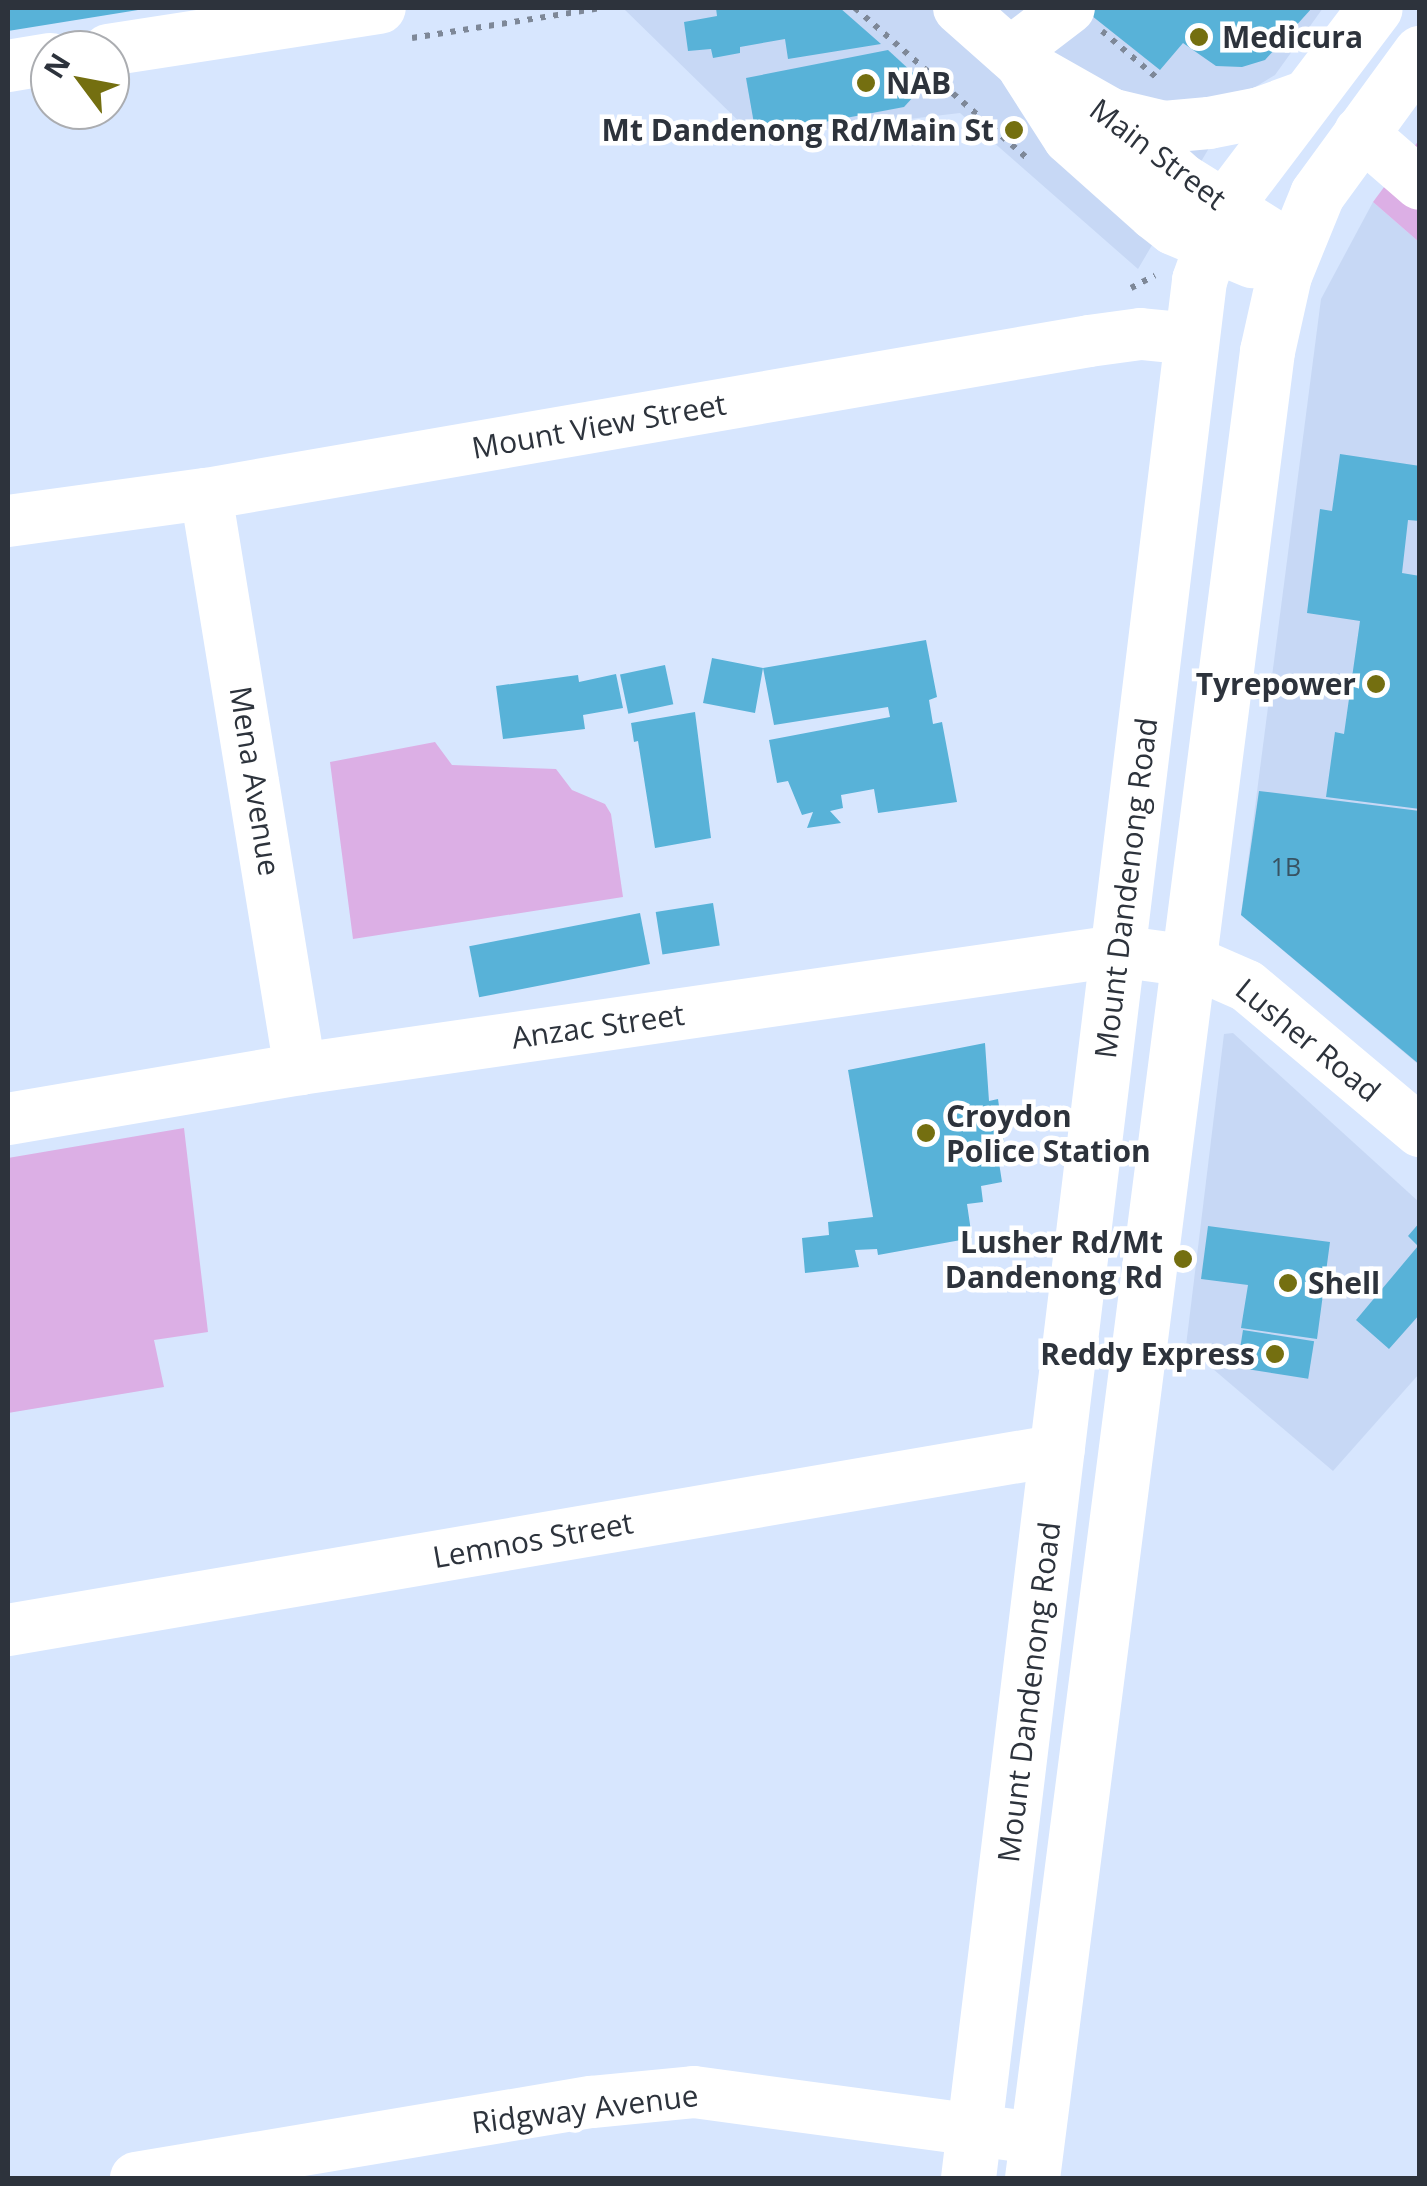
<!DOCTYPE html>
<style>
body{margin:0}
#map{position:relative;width:1427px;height:2186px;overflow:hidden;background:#d7e6fe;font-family:"Open Sans",sans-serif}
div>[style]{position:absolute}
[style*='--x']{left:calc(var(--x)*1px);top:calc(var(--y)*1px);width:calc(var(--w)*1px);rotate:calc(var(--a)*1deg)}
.built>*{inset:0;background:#c7d8f5}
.green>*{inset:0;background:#dcafe5}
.building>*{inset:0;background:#58b2d8;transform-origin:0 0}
.path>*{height:6px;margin-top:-3px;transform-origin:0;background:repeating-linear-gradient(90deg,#7e8898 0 5px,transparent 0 13px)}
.minor>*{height:52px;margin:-26px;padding:0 26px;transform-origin:26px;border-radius:26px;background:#fff}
.major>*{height:55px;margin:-27.5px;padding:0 27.5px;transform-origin:27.5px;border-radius:27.5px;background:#fff}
.dots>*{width:28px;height:28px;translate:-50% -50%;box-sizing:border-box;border:5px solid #fff;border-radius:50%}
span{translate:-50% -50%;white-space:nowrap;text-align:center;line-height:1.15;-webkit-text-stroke:9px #fff;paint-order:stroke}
.number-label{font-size:25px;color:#385363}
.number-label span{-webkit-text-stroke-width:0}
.poi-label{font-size:30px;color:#2d333c;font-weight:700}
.left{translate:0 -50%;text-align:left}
.right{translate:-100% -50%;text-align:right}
.street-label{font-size:30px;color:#2d333c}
.frame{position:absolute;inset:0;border:10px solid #2d333c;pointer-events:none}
.north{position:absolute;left:30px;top:30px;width:100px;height:100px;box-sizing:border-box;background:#fff;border:2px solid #abadb1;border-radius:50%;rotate:302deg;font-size:28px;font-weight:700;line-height:40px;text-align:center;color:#2d333c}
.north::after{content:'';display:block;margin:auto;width:35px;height:45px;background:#746f10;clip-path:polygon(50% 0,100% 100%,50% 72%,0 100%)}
</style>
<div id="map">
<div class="built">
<i style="clip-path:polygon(623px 8px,1323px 8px,1275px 75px,1239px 97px,1138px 269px,960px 113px,755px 137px)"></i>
<i style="clip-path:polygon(1373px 202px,1419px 242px,1419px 1065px,1241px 915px,1321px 299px)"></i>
<i style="clip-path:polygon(1233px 1033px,1419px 1202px,1419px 1374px,1333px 1471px,1186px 1346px,1224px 1034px)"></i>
</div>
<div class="green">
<i style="clip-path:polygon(1419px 140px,1419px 242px,1373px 202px)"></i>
<i style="clip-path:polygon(435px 742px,452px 765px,556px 769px,572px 790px,605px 804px,611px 814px,623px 897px,353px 939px,330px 762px)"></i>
<i style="clip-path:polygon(184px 1128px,208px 1332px,154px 1340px,164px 1387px,8px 1413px,8px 1158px)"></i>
</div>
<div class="building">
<i style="clip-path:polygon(8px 8px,138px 8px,138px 10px,8px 31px)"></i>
<i style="clip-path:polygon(716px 8px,840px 8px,881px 44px,788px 59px,785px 39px,740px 47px,740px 53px,713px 58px,711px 49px,688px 51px,684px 22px,717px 16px)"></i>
<i style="clip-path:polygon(1082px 8px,1312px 8px,1265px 60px,1242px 67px,1216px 66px,1183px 43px,1160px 70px)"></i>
<i style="clip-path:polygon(888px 50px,925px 84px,904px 107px,756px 135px,746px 78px)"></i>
<i style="clip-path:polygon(1340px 454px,1420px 466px,1420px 521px,1408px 520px,1402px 573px,1420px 576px,1420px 809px,1326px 797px,1335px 732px,1344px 734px,1360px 621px,1307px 613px,1320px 509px,1332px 511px)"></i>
<i style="clip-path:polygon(926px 640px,937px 697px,929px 700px,933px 724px,942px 722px,957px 802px,878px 813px,874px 789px,841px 795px,843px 808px,830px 811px,841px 823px,807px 828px,813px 812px,802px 815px,788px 781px,777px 783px,769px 740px,890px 717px,888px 707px,774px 725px,763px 668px,755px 713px,703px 703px,712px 658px,763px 668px)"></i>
<i style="left:665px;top:665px;width:40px;height:46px;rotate:78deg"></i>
<i style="clip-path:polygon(616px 674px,623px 708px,583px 715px,585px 729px,503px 739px,496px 686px,578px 675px,579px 682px)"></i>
<i style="clip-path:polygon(695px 712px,711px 838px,655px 848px,638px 741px,634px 742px,631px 723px)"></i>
<i style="clip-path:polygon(1259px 791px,1420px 811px,1420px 1065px,1241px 915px)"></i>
<i style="left:713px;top:903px;width:43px;height:58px;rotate:81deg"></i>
<i style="left:640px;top:913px;width:52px;height:174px;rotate:79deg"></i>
<i style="clip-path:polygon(985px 1043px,989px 1101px,998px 1099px,1006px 1155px,998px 1156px,1002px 1182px,981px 1186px,983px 1202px,967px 1204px,972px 1238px,878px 1255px,877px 1249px,855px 1250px,859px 1267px,805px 1273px,802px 1238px,829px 1235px,828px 1222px,873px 1217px,848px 1070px)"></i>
<i style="clip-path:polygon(1420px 1222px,1420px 1314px,1389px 1349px,1356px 1320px,1418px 1246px,1408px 1236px)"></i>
<i style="clip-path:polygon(1208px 1226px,1330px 1242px,1317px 1339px,1241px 1328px,1248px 1285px,1201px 1279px)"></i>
<i style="left:1243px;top:1330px;width:72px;height:38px;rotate:9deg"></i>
</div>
<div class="path">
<i style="--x:855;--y:8;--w:228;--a:41.1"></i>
<i style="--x:1102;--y:31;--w:72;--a:40.5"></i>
<i style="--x:412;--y:38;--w:191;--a:-9"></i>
<i style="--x:1131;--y:288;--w:27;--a:-28"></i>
</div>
<div class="minor">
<i style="--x:959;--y:8;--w:83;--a:41.6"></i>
<i style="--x:1021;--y:63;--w:101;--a:29.6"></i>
<i style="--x:1109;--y:113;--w:98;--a:42.1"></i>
<i style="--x:1182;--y:179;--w:132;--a:32"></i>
<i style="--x:108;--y:50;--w:275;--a:-8.8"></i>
<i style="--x:1010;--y:53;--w:74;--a:-37.3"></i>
<i style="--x:8;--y:66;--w:43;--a:-9.5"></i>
<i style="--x:1024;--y:68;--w:83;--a:57.3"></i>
<i style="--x:1069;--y:138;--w:114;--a:41.8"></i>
<i style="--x:1154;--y:214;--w:24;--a:38"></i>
<i style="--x:1173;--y:229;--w:86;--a:22.7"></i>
<i style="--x:1110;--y:114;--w:56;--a:13.5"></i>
<i style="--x:1164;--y:127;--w:45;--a:-5.1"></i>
<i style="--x:1209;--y:123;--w:52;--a:-11.1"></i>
<i style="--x:1260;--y:113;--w:52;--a:-20.2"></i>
<i style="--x:1360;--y:132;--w:79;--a:40.9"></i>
<i style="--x:206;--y:494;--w:583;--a:80.72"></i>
<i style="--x:8;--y:521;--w:200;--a:-7.8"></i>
<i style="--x:206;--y:494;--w:896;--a:-9.83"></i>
<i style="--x:1089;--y:341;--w:52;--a:-7.7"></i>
<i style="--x:1141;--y:334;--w:50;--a:5.7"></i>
<i style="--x:8;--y:1119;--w:296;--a:-9.7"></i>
<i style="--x:300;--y:1069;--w:825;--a:-8.22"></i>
<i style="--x:1117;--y:951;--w:74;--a:7.8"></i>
<i style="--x:1190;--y:961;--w:62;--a:23.7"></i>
<i style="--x:1247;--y:986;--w:226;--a:40"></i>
<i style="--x:8;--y:1630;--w:1066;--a:-9.72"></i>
<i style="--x:136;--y:2178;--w:462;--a:-9.5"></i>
<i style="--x:592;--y:2102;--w:102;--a:-5.6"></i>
<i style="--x:694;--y:2092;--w:345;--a:7.7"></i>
</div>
<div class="major">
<i style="--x:968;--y:2178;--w:1912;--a:-83.06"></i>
<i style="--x:1199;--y:280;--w:78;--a:-70.6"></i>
<i style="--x:1225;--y:206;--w:248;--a:-52.9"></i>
<i style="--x:1032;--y:2178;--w:1842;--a:-82.67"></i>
<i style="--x:1267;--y:351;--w:78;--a:-77.4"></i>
<i style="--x:1284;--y:275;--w:87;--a:-67.8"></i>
<i style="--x:1317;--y:194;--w:175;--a:-53.9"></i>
</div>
<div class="dots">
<i style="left:1199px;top:37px;background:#746f10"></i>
<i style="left:866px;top:83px;background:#746f10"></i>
<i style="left:1014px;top:130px;background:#746f10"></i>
<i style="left:1376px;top:684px;background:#746f10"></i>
<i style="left:926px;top:1133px;background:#746f10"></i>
<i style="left:1183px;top:1259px;background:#746f10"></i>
<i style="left:1288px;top:1283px;background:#746f10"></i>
<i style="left:1275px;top:1354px;background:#746f10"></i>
</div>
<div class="number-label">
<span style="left:1286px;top:866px">1B</span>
</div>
<div class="poi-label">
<span class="left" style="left:1222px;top:37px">Medicura</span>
<span class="left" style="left:886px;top:83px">NAB</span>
<span class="right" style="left:994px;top:130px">Mt Dandenong Rd/Main St</span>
<span class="right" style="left:1356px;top:684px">Tyrepower</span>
<span class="left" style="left:946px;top:1133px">Croydon<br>Police Station</span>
<span class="right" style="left:1163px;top:1259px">Lusher Rd/Mt<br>Dandenong Rd</span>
<span class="left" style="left:1308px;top:1283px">Shell</span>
<span class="right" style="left:1255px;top:1354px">Reddy Express</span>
</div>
<div class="street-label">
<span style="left:1158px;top:154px;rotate:37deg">Main Street</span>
<span style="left:599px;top:426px;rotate:-10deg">Mount View Street</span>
<span style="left:255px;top:781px;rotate:81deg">Mena Avenue</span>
<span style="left:1126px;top:888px;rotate:-83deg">Mount Dandenong Road</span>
<span style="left:598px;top:1026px;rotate:-8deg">Anzac Street</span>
<span style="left:1308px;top:1040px;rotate:39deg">Lusher Road</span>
<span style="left:533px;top:1540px;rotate:-10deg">Lemnos Street</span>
<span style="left:1029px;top:1692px;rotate:-83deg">Mount Dandenong Road</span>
<span style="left:585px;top:2109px;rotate:-7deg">Ridgway Avenue</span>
</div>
<div class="frame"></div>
<div class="north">N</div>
</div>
